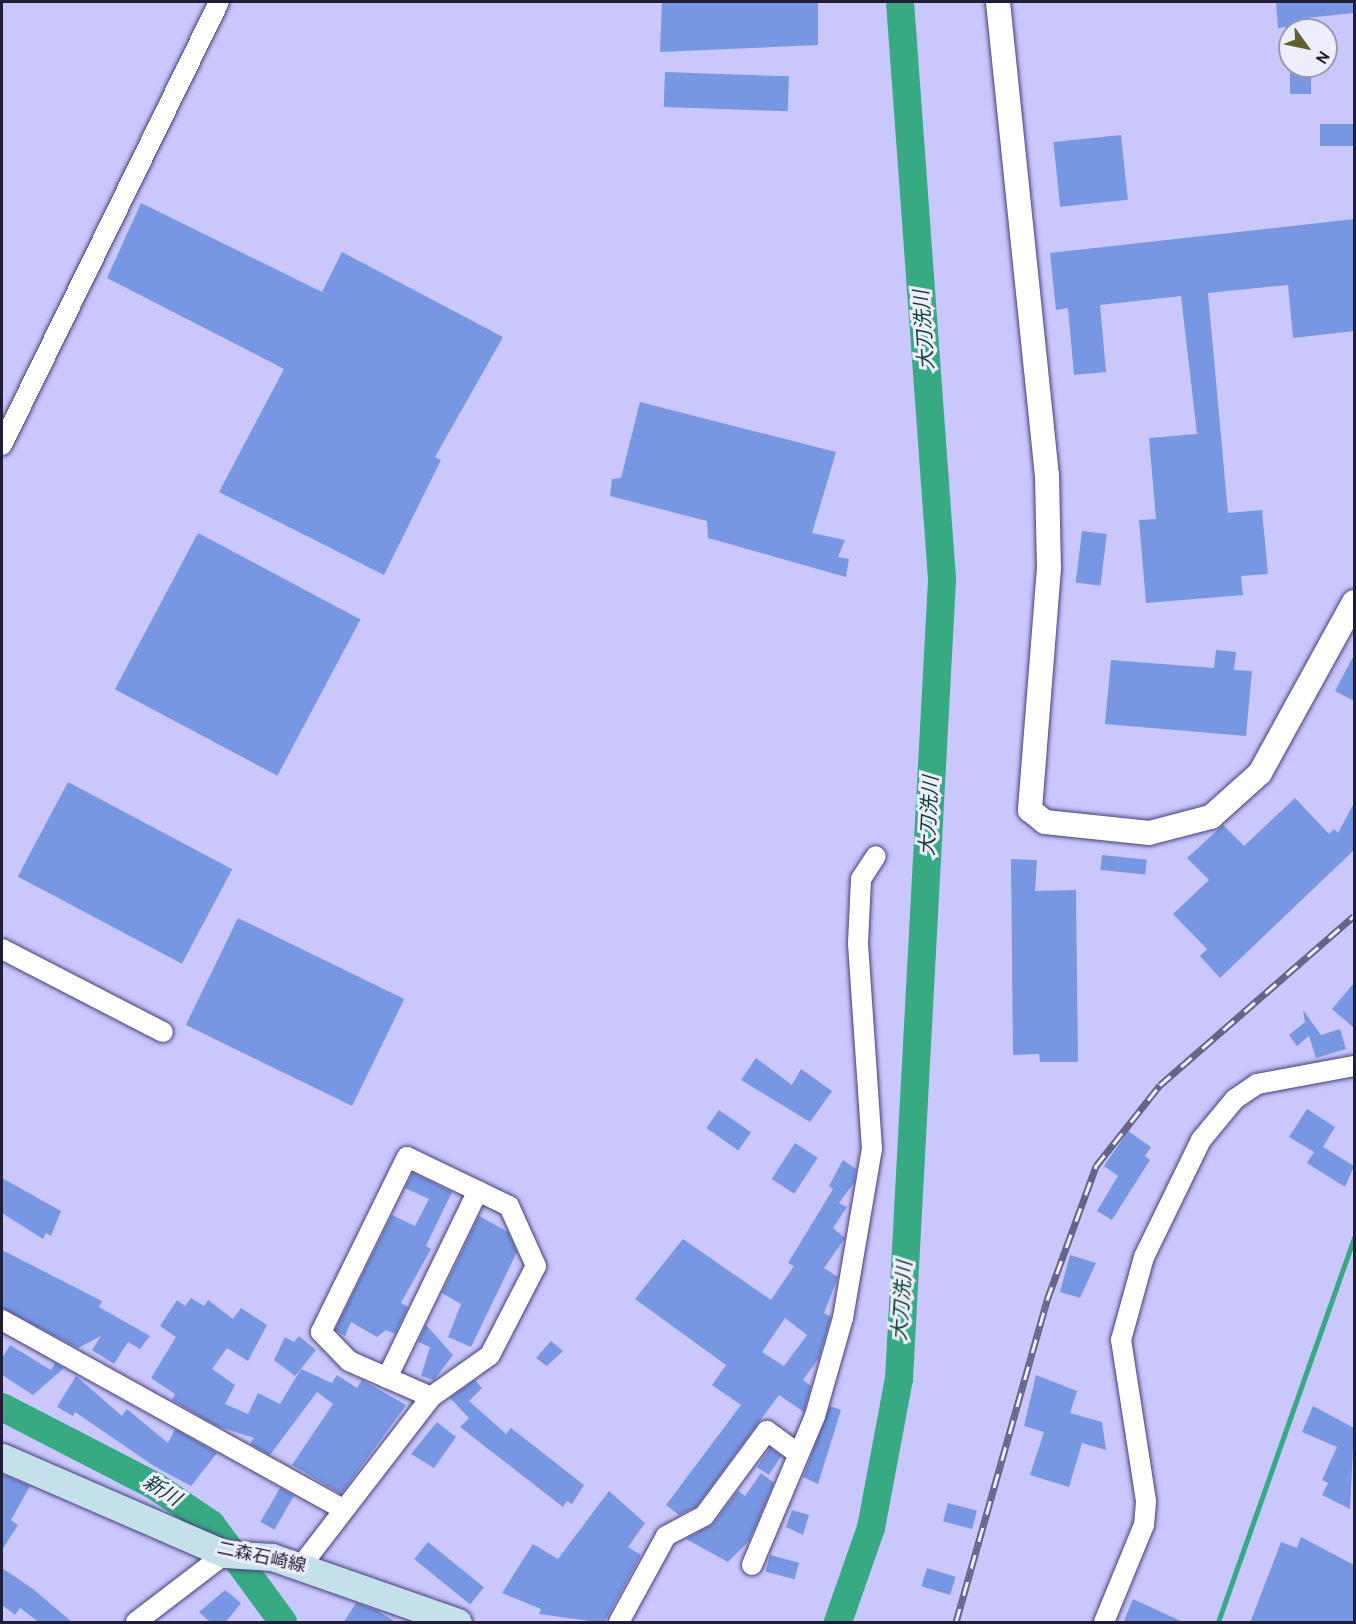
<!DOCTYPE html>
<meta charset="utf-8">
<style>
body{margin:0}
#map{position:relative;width:1356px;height:1624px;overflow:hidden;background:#c9c7fd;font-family:Overpass,"Noto Sans JP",sans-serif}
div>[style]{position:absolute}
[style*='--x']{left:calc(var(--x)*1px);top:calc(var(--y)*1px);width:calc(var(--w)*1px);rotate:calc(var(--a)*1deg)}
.stream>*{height:4.5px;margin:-2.25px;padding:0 2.25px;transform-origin:2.25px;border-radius:2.25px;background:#37aa83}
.river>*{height:28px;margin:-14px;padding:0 14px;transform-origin:14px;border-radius:14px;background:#37aa83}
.building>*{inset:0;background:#7897e2;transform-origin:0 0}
.roads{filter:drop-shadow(0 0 2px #463f78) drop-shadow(0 0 2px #463f78)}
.minor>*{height:20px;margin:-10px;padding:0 10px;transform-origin:10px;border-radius:10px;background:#fff}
.tertiary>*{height:24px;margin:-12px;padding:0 12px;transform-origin:12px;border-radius:12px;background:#fff}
.secondary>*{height:27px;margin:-13.5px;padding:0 13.5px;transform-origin:13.5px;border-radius:13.5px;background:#c3e0eb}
.rail>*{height:7px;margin-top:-3.5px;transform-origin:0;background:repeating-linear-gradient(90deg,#ededfb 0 14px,#666489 0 28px);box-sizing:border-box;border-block:2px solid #666489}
span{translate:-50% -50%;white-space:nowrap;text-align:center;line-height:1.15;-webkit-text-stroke:6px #ededfb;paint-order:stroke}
.street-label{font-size:18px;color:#201e37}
.water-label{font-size:20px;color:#124131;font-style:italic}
.frame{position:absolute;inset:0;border:3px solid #201e37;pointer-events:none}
.north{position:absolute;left:1278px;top:18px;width:60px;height:60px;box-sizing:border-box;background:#ededfb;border:2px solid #9b9aad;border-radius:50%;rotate:123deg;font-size:16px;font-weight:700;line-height:24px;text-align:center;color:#201e37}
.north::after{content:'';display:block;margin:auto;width:21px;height:27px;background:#615f2b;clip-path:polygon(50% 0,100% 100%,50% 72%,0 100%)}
</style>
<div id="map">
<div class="stream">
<i style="--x:1218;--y:1622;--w:408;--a:-70.5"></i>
</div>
<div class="river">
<i style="--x:2;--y:1407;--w:172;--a:27.3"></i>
<i style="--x:155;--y:1486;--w:68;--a:34.2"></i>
<i style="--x:211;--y:1524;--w:122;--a:53.7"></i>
<i style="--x:838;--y:1622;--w:100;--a:-70.7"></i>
<i style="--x:871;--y:1528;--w:152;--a:-79.4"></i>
<i style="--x:899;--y:1379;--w:801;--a:-86.92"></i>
<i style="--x:942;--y:579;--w:579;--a:-94.16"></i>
</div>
<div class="building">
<i style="clip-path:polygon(662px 2px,818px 2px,818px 45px,660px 52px)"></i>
<i style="clip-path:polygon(1276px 2px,1354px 2px,1354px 13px,1306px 18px,1306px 25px,1278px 28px)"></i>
<i style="left:1290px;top:66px;width:21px;height:28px"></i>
<i style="left:665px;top:72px;width:124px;height:35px;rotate:2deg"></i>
<i style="left:1354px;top:124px;width:22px;height:34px;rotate:90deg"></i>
<i style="left:1121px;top:135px;width:65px;height:68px;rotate:84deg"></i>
<i style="clip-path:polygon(141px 203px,322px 292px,342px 252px,503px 337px,435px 457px,441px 460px,384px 575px,219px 492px,284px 369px,107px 278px)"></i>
<i style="clip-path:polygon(1354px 219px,1354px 331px,1293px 338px,1288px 285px,1208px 293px,1228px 513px,1262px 510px,1268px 574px,1241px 576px,1243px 595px,1146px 603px,1139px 520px,1156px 519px,1149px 438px,1197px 434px,1181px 296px,1100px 305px,1106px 372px,1074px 375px,1068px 308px,1056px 310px,1050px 253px)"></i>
<i style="clip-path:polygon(640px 402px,836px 452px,812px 533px,845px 540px,838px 557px,849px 559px,846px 577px,708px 538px,707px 521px,610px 496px,612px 479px,621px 478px)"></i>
<i style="left:1082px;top:531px;width:25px;height:52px;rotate:7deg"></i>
<i style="left:198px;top:533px;width:184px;height:177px;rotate:28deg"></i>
<i style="clip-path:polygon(1216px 650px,1236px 652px,1234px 670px,1252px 671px,1246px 736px,1105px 724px,1111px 660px,1214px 668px)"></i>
<i style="clip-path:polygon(1354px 655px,1354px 701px,1335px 691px)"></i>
<i style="left:68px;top:782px;width:186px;height:107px;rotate:28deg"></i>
<i style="clip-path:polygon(1295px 798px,1329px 834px,1334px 829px,1338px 833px,1354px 803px,1354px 850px,1220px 978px,1200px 956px,1207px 949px,1173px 914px,1209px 880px,1187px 858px,1223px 825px,1244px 846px)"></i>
<i style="left:1102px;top:855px;width:45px;height:15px;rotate:6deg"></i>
<i style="clip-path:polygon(1011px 859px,1037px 860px,1035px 891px,1076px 890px,1078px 1062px,1040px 1062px,1039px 1054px,1013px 1055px)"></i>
<i style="left:238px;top:918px;width:185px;height:119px;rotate:26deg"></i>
<i style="clip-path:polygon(1354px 983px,1354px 1028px,1332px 1009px)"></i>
<i style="clip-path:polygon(1303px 1010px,1321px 1035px,1340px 1029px,1346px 1049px,1316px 1058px,1309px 1036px,1297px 1046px,1289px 1035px,1305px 1022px)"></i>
<i style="clip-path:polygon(756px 1058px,792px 1085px,801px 1069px,832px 1091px,810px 1122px,741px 1080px)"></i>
<i style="clip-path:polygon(1307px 1109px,1335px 1127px,1323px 1147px,1354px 1166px,1345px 1187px,1307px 1163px,1314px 1152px,1289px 1137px)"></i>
<i style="left:719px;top:1110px;width:39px;height:22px;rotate:35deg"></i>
<i style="clip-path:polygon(1128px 1131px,1151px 1147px,1145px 1156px,1150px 1160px,1112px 1220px,1097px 1211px,1118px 1176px,1104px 1166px)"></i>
<i style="left:795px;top:1143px;width:27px;height:43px;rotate:33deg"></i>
<i style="clip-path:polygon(evenodd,843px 1160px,856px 1169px,854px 1183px,839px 1203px,847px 1207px,833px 1228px,845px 1238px,824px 1268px,838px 1277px,824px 1313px,831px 1317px,819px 1358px,803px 1380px,811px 1386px,804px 1412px,779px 1395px,696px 1507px,679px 1515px,666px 1505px,741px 1405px,712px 1385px,726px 1365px,635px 1299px,683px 1239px,771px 1300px,794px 1266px,788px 1263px,833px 1189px,829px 1186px,843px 1160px,785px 1318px,807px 1335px,784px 1366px,762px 1352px,785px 1318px)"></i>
<i style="clip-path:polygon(413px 1173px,452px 1192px,426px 1246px,431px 1249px,401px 1303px,408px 1307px,395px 1334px,386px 1330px,377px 1337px,351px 1322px,345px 1336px,335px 1330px,392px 1215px,415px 1226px,429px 1199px,405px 1188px)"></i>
<i style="clip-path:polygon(2px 1178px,61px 1211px,51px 1236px,46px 1233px,43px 1239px,2px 1213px)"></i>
<i style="clip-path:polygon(479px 1216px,508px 1232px,517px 1252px,471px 1347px,448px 1337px,461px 1304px,442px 1293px)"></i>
<i style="clip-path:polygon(2px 1250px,102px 1301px,99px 1307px,150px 1336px,140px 1349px,128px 1342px,114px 1364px,92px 1350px,101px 1336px,78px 1348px,2px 1308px)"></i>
<i style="clip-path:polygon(1070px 1255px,1096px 1263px,1080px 1298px,1060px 1292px)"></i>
<i style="clip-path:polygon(191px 1298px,204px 1306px,208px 1300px,233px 1319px,241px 1308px,267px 1325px,248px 1361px,227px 1348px,212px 1369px,235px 1385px,225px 1404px,248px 1414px,258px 1393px,280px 1404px,301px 1369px,332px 1383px,337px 1375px,357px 1388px,362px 1380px,406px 1405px,341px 1494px,292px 1465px,333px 1404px,317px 1392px,270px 1455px,250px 1444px,254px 1438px,217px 1426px,172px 1400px,175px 1394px,151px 1378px,176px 1337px,160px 1326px,177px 1300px,185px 1306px)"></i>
<i style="clip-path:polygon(426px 1325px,453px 1355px,434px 1380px,421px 1376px,430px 1347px,418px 1342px)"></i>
<i style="clip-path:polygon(299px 1336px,316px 1350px,295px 1376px,274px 1360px,285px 1337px,294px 1342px)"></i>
<i style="clip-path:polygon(551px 1341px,563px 1351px,547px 1366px,536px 1358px)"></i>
<i style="clip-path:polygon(10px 1345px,51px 1370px,55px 1363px,64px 1368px,33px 1395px,2px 1375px,2px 1358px)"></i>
<i style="clip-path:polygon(1036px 1375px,1077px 1391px,1070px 1413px,1102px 1422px,1106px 1450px,1082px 1443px,1069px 1487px,1030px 1475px,1044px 1432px,1024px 1426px)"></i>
<i style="clip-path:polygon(76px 1376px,122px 1416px,127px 1409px,168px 1443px,175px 1429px,217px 1453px,191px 1486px,154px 1466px,75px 1412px,73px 1416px,57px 1407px)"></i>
<i style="clip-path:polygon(475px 1380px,482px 1388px,469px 1401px,506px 1434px,511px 1428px,584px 1485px,572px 1504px,567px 1501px,563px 1507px,460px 1427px,469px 1418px,450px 1398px)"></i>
<i style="clip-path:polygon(830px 1406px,841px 1410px,818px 1484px,803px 1477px)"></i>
<i style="clip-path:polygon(1313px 1406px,1354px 1428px,1350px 1509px,1322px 1495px,1328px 1483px,1322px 1480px,1337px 1447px,1302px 1432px)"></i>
<i style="clip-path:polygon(437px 1422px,456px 1437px,434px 1468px,411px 1454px)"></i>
<i style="left:770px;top:1448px;width:14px;height:23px;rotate:34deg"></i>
<i style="clip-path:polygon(761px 1473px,774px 1483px,749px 1541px,728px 1562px,686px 1539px,713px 1524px,738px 1491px,745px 1496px)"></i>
<i style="clip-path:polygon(2px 1474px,30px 1486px,11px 1520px,18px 1525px,2px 1550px)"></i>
<i style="left:280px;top:1488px;width:16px;height:39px;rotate:30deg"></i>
<i style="clip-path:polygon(609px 1491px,645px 1523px,628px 1547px,641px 1555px,604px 1623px,539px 1614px,541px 1609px,502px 1593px,533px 1544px,558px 1559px)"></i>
<i style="left:948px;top:1503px;width:30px;height:19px;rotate:15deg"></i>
<i style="clip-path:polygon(792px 1510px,809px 1515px,803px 1535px,786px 1527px)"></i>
<i style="clip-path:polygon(1301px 1537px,1354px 1565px,1354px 1623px,1250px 1623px,1281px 1542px,1297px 1548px)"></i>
<i style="left:428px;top:1542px;width:72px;height:22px;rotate:39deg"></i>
<i style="left:770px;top:1555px;width:30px;height:17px;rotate:15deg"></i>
<i style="clip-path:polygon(2px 1568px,33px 1589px,73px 1623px,40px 1623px,20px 1608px,15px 1615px,2px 1605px)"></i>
<i style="left:927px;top:1568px;width:30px;height:19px;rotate:17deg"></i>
<i style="clip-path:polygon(225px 1590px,241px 1603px,225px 1623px,211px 1623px,199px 1612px)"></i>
<i style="clip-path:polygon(1133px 1599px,1185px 1623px,1123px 1623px)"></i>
<i style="clip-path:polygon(356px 1603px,378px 1611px,397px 1623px,343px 1623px)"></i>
</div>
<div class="roads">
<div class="minor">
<i style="--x:2;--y:445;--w:493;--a:-63.9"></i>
<i style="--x:2;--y:949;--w:181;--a:27.3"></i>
<i style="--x:2;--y:1320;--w:390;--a:29"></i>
<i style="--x:387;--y:1378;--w:208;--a:-64.1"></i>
<i style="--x:752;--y:1565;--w:162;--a:-67.1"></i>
<i style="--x:815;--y:1416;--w:102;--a:-74.1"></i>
<i style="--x:843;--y:1318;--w:171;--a:-80.3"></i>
<i style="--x:872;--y:1149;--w:206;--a:-93.9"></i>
<i style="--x:858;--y:943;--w:64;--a:-87.3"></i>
<i style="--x:861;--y:879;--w:27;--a:-57"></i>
<i style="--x:301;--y:1566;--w:213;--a:-52.4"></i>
<i style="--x:431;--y:1397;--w:72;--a:-35.4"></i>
<i style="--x:490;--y:1355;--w:100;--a:-62.7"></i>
<i style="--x:536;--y:1266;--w:66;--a:-114.2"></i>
<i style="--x:509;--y:1206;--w:113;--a:-154.3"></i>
<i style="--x:407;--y:1157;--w:195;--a:116.2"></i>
<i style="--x:321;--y:1332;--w:40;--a:46"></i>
<i style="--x:349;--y:1361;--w:90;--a:23.7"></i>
<i style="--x:136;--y:1622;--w:112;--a:-37.4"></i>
<i style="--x:619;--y:1622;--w:98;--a:-61.3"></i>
<i style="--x:666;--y:1536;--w:43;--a:-27.8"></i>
<i style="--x:704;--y:1516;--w:106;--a:-53.5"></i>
<i style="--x:767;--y:1431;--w:39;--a:36"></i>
<i style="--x:1104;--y:1622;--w:105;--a:-67.6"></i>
<i style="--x:1144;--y:1525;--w:24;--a:-85"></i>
<i style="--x:1146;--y:1501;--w:163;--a:-98.8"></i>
<i style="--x:1121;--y:1340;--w:86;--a:-74.5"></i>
<i style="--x:1144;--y:1257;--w:130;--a:-64"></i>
<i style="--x:1201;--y:1140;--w:53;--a:-50.3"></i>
<i style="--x:1235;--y:1099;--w:27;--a:-34"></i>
<i style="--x:1257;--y:1084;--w:99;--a:-10.5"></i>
</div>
<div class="tertiary">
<i style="--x:998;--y:2;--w:476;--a:84.1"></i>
<i style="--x:1047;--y:475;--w:93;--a:88.8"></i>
<i style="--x:1049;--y:568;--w:243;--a:94.5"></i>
<i style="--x:1030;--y:810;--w:19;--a:39"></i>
<i style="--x:1045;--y:822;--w:105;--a:6"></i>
<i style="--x:1149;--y:833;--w:64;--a:-14.5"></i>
<i style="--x:1211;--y:817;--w:66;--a:-41.9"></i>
<i style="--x:1260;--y:773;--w:195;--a:-61.2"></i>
</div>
<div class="secondary">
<i style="--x:2;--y:1457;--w:243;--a:23.5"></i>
<i style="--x:225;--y:1554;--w:47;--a:3.7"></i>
<i style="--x:272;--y:1557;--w:197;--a:19.3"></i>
</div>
</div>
<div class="rail">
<i style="--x:956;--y:1622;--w:335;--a:-74.2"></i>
<i style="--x:1047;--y:1300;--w:143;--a:-69.9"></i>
<i style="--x:1096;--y:1166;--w:103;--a:-51.7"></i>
<i style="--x:1160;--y:1085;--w:257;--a:-41.1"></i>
</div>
<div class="street-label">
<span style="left:261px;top:1559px;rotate:12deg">二森石崎線</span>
</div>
<div class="water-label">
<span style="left:926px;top:330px;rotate:-94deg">大刀洗川</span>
<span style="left:931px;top:816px;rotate:-87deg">大刀洗川</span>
<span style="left:904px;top:1301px;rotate:-86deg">大刀洗川</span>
<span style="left:161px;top:1492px;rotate:32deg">新川</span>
</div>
<div class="frame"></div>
<div class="north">N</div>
</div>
